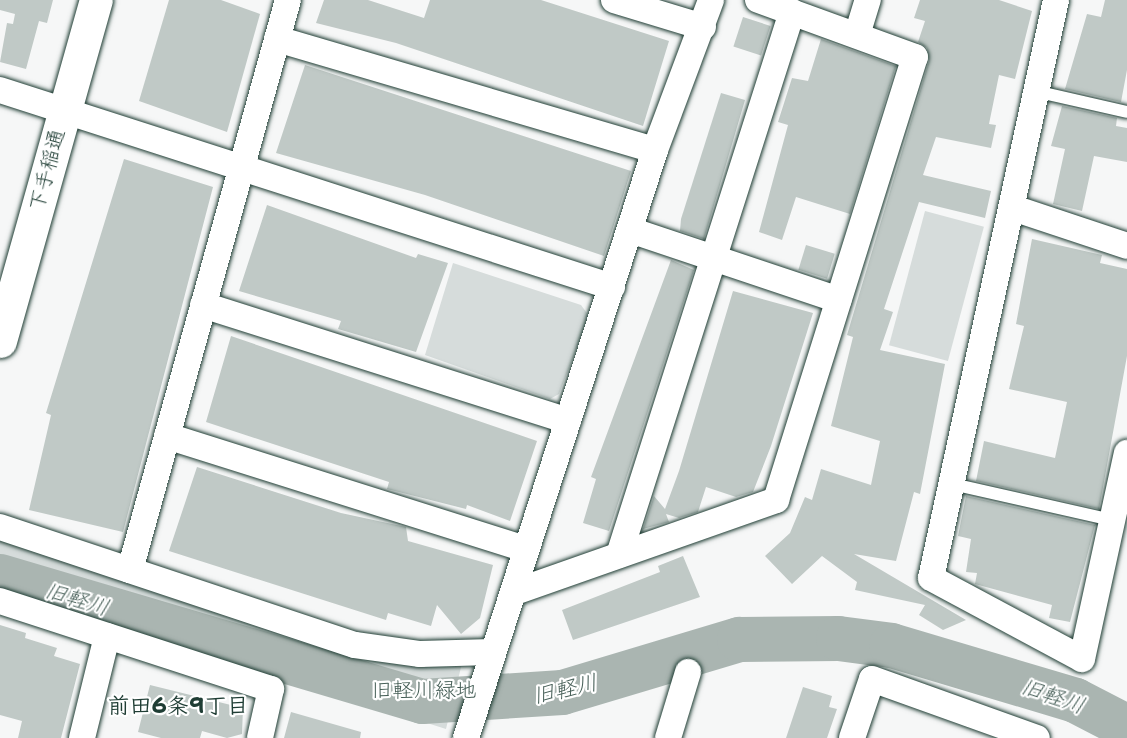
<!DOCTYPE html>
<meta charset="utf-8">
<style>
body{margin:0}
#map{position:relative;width:1127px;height:738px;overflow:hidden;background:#f6f7f7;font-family:"Shantell Sans","Klee One",sans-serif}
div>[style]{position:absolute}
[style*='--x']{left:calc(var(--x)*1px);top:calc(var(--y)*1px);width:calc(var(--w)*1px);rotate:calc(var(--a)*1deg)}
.green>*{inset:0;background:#d6dcdb;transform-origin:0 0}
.river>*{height:45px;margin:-22.5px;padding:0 22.5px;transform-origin:22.5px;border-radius:22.5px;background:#aab5b1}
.building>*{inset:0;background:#c0c9c6;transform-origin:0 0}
.roads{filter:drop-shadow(0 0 2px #1f3d34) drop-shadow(0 0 2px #1f3d34)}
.lane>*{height:12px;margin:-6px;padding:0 6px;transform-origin:6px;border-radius:6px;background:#fff}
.street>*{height:26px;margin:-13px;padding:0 13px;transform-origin:13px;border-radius:13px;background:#fff}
.secondary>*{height:33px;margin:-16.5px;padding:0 16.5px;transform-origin:16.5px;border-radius:16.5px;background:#fff}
span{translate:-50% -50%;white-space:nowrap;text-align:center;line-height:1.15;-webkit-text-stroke:4.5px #fff;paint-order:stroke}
.street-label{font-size:21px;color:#1f3d34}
.park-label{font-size:21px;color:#445d55}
.water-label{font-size:22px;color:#49615a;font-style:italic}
.neighbourhood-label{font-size:22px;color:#1f3d34;font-weight:700}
</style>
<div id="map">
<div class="green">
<i style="left:925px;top:211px;width:61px;height:139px;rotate:15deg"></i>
<i style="clip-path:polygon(453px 263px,581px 305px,589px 316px,559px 394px,550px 399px,425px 355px)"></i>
<i style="clip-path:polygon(0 534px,129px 577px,463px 659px,446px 729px,0 588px)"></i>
</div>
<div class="river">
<i style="--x:0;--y:576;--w:440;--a:16.5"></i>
<i style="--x:422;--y:701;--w:140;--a:-3.7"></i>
<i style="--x:562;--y:692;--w:185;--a:-16.7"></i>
<i style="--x:739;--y:639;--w:99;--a:-0.6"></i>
<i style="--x:838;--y:638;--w:53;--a:7.5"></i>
<i style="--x:891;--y:645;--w:192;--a:16.6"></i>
<i style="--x:1075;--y:700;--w:59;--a:27.4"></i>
</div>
<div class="building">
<i style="clip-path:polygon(0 0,53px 0,47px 23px,39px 21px,26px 69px,0 62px,7px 23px,13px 24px,15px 14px,0 10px)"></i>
<i style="clip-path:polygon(169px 0,221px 0,260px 14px,227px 132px,139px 101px)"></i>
<i style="clip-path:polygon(324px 0,368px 0,424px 18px,430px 0,541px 0,669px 41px,643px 126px,396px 43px,316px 23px)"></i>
<i style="clip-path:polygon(920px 0,999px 0,1032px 11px,1015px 79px,999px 75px,989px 124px,996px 125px,991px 148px,936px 137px,923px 175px,991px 191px,985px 218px,919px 202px,884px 309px,893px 312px,880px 350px,945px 364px,920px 494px,914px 492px,896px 561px,854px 554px,966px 620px,943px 630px,919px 615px,925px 605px,855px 590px,857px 582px,822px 556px,792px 584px,765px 556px,790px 533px,805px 497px,812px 500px,821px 469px,871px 485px,880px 441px,831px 426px,853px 337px,847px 335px,929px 61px,927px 48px,918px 42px,925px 21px,914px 18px)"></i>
<i style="clip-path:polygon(1105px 0,1127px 0,1127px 70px,1121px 102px,1065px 89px,1087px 14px,1101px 17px)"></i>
<i style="left:743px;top:17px;width:29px;height:31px;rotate:18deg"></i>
<i style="clip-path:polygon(821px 39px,896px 66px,850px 214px,796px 197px,782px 240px,759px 232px,788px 125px,778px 122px,792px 78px,808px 81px)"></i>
<i style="clip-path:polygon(305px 65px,631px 171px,604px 256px,425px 195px,276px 153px)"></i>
<i style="clip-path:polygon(721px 93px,745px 100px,704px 239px,680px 231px,681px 219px)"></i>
<i style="clip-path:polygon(1062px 106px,1117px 118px,1116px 126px,1127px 128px,1127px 162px,1094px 156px,1082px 211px,1053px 204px,1065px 149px,1051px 146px)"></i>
<i style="clip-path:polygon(124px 159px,213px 187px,123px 532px,29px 510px,51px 415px,46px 413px)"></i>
<i style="clip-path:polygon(267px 205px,416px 258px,418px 254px,448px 263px,416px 352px,338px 329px,341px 321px,239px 291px)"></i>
<i style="clip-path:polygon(1032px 239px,1102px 255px,1100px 263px,1127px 269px,1127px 356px,1099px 509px,976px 481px,984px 441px,1055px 458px,1067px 402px,1009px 389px,1024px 326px,1016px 324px)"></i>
<i style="left:806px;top:245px;width:30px;height:26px;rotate:17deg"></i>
<i style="clip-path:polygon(671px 260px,694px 270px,609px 531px,583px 523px,596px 479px,591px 477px)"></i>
<i style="clip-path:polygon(733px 291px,813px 313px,771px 446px,753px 492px,736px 497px,706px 487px,698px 512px,679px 518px,666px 514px,669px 522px,643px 529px,654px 496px,665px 509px,679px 471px)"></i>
<i style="clip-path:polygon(231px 336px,537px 441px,510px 521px,467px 505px,466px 509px,387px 489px,389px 482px,206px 422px)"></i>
<i style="clip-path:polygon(197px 467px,341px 513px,406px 527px,408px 541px,493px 565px,480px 618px,461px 634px,437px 605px,431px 626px,388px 613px,386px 620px,169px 551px)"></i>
<i style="clip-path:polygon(966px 496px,1095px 525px,1070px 622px,1049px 618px,1052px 605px,975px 584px,977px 573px,966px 572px,971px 539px,958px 536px)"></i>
<i style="clip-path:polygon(683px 556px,700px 597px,573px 640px,562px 610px,660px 572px,658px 566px)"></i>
<i style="clip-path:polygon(0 625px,26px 633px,25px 638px,57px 648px,54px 656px,80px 664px,61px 738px,18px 738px,22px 721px,0 715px)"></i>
<i style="clip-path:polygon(150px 685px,243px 708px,242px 734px,227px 738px,202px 731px,200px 738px,161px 738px,138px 732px)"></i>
<i style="clip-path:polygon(803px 687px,832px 696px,829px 707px,837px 709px,827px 738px,786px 738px)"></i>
<i style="clip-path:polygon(291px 712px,361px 732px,360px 738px,284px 738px)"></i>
</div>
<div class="roads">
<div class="lane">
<i style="--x:1039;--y:92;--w:90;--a:12.8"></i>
<i style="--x:952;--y:484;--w:164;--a:12.7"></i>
</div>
<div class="street">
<i style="--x:614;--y:0;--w:93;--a:16.9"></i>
<i style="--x:1056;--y:0;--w:591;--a:102.2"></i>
<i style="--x:931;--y:578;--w:171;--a:28.2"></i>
<i style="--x:1082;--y:659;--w:211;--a:-77.7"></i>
<i style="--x:857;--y:35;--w:37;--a:-73"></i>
<i style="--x:277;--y:39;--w:394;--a:16.4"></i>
<i style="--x:0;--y:90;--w:643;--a:17.84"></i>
<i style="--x:1013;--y:208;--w:120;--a:18.4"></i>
<i style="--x:630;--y:230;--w:220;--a:18.5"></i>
<i style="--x:203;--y:305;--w:383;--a:17.6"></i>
<i style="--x:167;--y:436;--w:376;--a:17.5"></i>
<i style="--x:0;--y:527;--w:374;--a:18.4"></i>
<i style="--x:355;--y:645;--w:66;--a:7.9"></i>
<i style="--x:420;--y:654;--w:72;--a:-1.6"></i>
<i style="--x:619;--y:555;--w:570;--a:-72.33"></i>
<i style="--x:130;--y:570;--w:591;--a:-74.51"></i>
<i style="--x:515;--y:592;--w:277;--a:-19.4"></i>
<i style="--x:776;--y:500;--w:464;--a:-72.6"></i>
<i style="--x:915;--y:57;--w:167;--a:-160"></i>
<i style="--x:0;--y:601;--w:285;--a:18"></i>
<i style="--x:271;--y:689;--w:50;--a:102.7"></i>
<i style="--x:82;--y:738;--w:105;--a:-76.2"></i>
<i style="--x:466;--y:738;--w:618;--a:-72.18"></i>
<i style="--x:655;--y:150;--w:160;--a:-69.5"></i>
<i style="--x:668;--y:738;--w:69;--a:-73.1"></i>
<i style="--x:852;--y:738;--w:62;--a:-71.3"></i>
<i style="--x:872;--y:679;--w:175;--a:19.7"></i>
</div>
<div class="secondary">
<i style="--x:0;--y:341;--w:354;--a:-74.3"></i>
</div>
</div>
<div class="street-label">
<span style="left:47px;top:170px;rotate:-75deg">下手稲通</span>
</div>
<div class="park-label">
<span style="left:424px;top:690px">旧軽川緑地</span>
</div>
<div class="water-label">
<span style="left:77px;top:599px;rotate:17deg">旧軽川</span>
<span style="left:565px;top:689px;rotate:-13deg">旧軽川</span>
<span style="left:1053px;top:696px;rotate:19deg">旧軽川</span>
</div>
<div class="neighbourhood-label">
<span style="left:178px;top:706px">前田6条9丁目</span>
</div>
</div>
